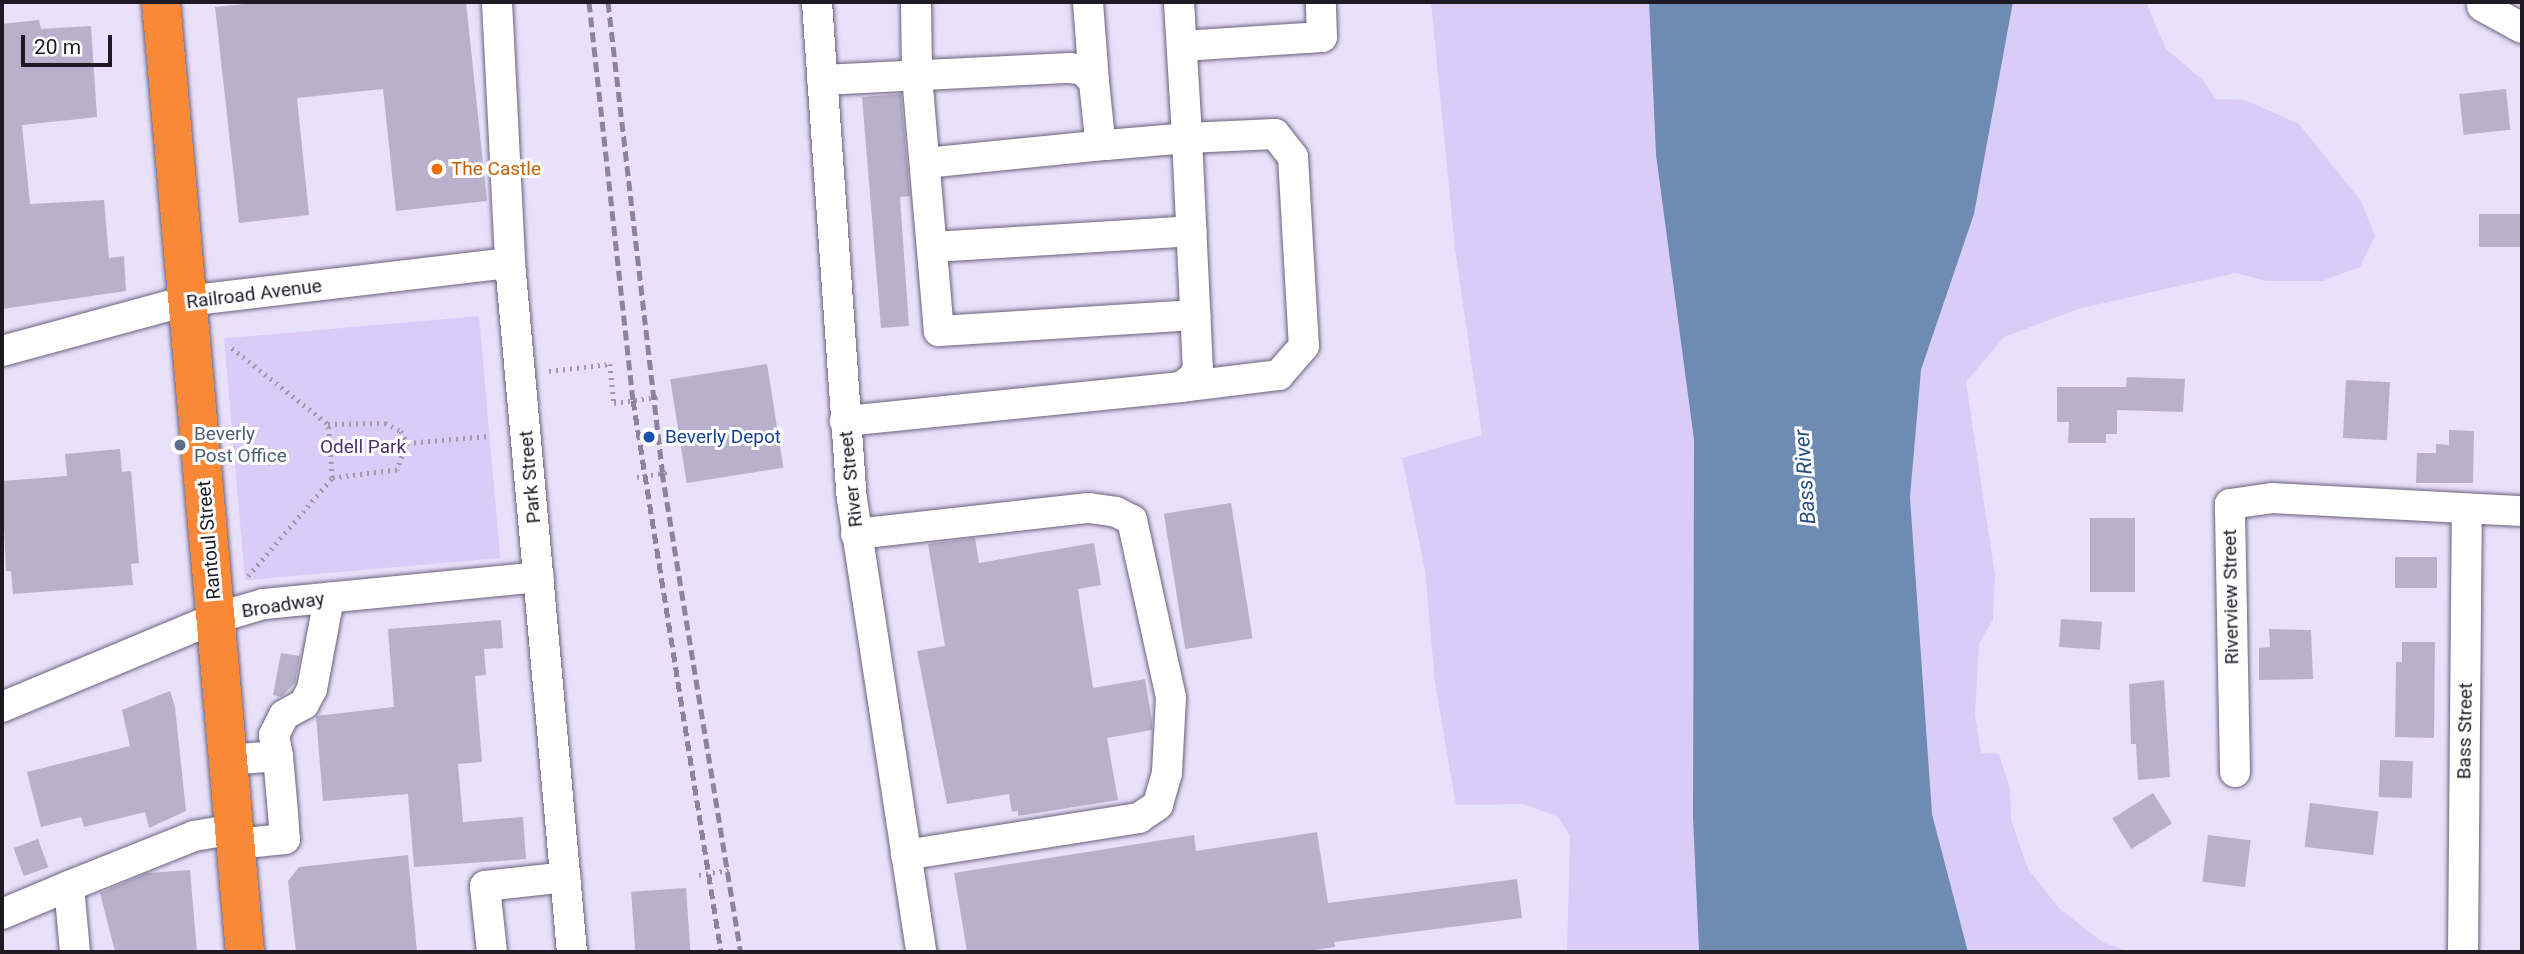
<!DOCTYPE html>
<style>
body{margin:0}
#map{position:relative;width:2524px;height:954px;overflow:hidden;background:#e9e0fc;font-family:Roboto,sans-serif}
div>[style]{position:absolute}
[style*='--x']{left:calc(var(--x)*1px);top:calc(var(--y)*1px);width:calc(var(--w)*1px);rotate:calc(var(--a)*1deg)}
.green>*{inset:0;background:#dbccf7;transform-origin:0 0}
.water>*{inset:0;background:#6e8bb3}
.building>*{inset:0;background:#b9b0cb;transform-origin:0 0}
.path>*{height:4.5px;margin-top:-2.25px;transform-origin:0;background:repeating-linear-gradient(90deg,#a099ae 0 2px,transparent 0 7px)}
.roads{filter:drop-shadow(0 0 2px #6a627a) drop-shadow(0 0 2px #6a627a)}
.minor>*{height:30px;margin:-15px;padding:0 15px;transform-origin:15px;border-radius:15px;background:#fff}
.highway>*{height:38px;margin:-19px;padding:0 19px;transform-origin:19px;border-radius:19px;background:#fa8937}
.rail>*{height:5px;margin-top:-2.5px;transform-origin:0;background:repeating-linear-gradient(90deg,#8c8599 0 10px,transparent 0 15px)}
.dots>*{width:19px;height:19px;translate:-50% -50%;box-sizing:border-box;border:4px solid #fff;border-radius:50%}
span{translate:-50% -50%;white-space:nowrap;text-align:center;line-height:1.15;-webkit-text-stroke:6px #fff;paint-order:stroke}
.food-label{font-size:19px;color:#c56008}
.left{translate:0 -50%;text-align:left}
.street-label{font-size:19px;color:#1d1a24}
.service-label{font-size:19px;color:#4e5e75}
.transit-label{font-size:19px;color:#164399}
.park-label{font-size:19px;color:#4b336e}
.water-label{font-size:21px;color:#284e84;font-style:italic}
.frame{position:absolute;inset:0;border:4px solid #1d1a24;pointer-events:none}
.scale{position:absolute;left:21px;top:35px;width:91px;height:32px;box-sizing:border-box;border:4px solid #1d1a24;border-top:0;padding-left:9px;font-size:21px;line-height:24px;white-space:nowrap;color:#1d1a24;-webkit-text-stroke:5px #fff;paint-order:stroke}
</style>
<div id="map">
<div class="green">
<i style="clip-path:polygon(1431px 2px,1649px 2px,1656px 155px,1694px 440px,1693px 818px,1699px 952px,1567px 952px,1570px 836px,1558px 817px,1523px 804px,1456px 805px,1435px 683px,1425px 570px,1402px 458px,1482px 435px,1455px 249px)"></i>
<i style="clip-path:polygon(2013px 2px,2146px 2px,2166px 49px,2203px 80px,2216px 99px,2245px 100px,2299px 124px,2361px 201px,2375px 236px,2360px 267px,2322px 281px,2266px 281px,2235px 273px,2078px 309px,2004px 337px,1966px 382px,1995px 575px,1993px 620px,1979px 643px,1975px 715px,1981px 753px,1999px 754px,2010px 788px,2011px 820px,2028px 869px,2059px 908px,2102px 942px,2129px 952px,1968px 952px,1932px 814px,1910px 497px,1914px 432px,1921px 370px,1974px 214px)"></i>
<i style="left:479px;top:316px;width:243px;height:256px;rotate:85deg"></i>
</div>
<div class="water">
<i style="clip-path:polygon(1649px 2px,2013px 2px,1974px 214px,1921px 370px,1910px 497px,1932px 814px,1968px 952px,1699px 952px,1693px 818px,1694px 440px,1656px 155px)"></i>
</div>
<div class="building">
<i style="clip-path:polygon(264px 2px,466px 2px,487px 201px,396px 211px,383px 89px,297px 98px,309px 215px,239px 223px,215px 7px)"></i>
<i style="clip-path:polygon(39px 20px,41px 29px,91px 26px,97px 117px,22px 125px,30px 204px,104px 200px,109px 258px,124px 256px,126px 291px,2px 309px,2px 24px)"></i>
<i style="left:2506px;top:89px;width:41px;height:47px;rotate:84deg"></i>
<i style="clip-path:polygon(901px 94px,910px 196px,900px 197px,909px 326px,881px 328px,862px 97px)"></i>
<i style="left:2522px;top:214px;width:33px;height:43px;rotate:90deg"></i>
<i style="left:767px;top:364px;width:105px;height:98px;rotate:81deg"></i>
<i style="clip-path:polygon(2127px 377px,2185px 379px,2183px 412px,2117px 410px,2117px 434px,2106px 434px,2106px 443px,2068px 443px,2069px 422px,2057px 422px,2057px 387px,2126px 387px)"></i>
<i style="left:2346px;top:380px;width:44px;height:58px;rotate:3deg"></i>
<i style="clip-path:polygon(2449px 430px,2474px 431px,2473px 483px,2416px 483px,2417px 453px,2436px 453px,2436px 444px,2449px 445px)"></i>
<i style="clip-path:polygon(120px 449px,122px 472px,131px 471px,139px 563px,131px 564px,133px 585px,13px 594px,11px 571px,6px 571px,2px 481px,67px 476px,65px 454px)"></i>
<i style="left:1231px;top:503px;width:137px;height:68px;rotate:81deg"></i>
<i style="left:2090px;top:518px;width:45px;height:74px"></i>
<i style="clip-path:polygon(975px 538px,979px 563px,1094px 543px,1101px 585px,1078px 589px,1093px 688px,1145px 679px,1152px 722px,1152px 730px,1107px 738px,1118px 800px,1018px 816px,1018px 811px,1012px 812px,1009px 794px,947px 804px,917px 651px,945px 646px,928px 544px)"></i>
<i style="left:2437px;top:557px;width:31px;height:42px;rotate:90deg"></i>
<i style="left:2061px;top:619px;width:41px;height:28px;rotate:4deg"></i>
<i style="clip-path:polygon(501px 620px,503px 648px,484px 649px,486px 675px,475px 676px,482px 762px,458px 764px,463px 822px,523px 817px,526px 859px,414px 867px,408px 794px,323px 801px,316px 716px,394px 707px,388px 629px)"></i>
<i style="clip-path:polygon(2269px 629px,2311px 630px,2313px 679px,2259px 680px,2259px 648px,2270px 647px)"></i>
<i style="clip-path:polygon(2402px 642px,2435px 642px,2434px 738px,2395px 737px,2396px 662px,2402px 662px)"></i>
<i style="clip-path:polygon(281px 653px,300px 656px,295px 683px,281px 697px,273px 695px)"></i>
<i style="clip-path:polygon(2164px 680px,2170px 777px,2138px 780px,2136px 744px,2131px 744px,2129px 684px)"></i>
<i style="clip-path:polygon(170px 691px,175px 707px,186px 811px,149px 828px,145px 812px,84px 827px,81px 817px,41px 827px,27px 772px,130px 746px,122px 710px)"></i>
<i style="left:2380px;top:760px;width:33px;height:37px;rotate:2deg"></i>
<i style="left:2153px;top:793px;width:36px;height:48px;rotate:58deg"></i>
<i style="left:2310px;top:803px;width:69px;height:44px;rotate:7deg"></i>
<i style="clip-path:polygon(1317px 832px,1328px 903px,1517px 879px,1522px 918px,1334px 942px,1335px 947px,1302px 952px,967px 952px,954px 873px,1194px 835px,1196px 851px)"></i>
<i style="left:2208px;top:835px;width:43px;height:47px;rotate:7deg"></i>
<i style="left:38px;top:839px;width:30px;height:26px;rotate:70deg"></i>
<i style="clip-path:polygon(408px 855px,417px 952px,296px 952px,288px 881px,299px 867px)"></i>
<i style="clip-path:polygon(190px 870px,197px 952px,115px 952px,100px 893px,147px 873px)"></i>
<i style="left:686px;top:888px;width:64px;height:55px;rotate:86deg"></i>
</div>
<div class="path">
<i style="--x:232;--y:348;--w:122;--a:38.4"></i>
<i style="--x:328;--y:424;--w:57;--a:-1"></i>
<i style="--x:385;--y:423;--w:18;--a:27"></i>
<i style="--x:401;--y:431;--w:13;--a:63"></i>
<i style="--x:407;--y:443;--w:29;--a:110"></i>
<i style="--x:397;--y:470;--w:65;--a:173"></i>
<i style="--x:549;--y:371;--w:61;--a:-6.5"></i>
<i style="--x:610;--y:364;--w:39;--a:84"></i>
<i style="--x:614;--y:403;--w:45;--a:-7.6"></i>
<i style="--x:407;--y:443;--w:82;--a:-4.9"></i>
<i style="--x:637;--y:477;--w:31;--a:-9"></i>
<i style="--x:248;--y:576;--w:129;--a:-49.4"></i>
<i style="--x:332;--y:478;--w:54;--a:-94.2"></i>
<i style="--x:699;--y:875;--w:34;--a:-10"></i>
</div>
<div class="roads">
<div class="minor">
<i style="--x:497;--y:2;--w:261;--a:87.1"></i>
<i style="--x:510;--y:263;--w:692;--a:84.86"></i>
<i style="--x:817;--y:2;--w:498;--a:86"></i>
<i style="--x:852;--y:499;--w:458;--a:81.3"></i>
<i style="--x:916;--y:2;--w:74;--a:89.2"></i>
<i style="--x:917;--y:76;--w:256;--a:85.1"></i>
<i style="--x:939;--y:331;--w:257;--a:-3.6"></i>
<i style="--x:1088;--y:2;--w:80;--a:85.7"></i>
<i style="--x:1179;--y:2;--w:136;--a:86.6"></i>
<i style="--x:1187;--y:138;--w:88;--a:-2.6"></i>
<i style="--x:1275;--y:134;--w:29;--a:52"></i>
<i style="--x:1293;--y:157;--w:189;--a:86.7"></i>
<i style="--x:1304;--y:346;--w:38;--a:131"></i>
<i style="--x:1279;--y:375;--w:99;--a:173"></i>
<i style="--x:2482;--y:6;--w:46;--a:28.8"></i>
<i style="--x:1182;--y:46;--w:140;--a:-3.7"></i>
<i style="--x:1322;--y:37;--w:35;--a:-92"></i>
<i style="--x:822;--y:80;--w:248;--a:-2.8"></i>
<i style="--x:1070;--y:68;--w:13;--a:9"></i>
<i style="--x:1083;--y:70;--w:16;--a:47"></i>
<i style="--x:1094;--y:82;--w:57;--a:84"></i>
<i style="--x:1100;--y:139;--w:8;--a:45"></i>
<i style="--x:1106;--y:145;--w:81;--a:-4.9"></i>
<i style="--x:1187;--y:138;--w:230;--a:87.3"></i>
<i style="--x:1198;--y:368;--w:11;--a:117"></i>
<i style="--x:1193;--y:378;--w:15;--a:143"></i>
<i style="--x:1181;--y:387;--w:338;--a:174.2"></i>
<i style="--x:925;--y:163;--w:182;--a:-5.7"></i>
<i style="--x:932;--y:247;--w:260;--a:-3.5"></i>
<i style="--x:2;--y:351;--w:191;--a:-15.2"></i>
<i style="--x:186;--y:301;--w:326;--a:-6.7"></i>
<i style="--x:856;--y:534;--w:234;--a:-6.4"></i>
<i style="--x:1089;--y:508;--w:27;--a:8"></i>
<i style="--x:1116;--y:512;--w:18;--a:27"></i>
<i style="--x:1132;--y:520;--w:182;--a:77.6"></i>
<i style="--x:1171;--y:698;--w:75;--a:93.1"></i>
<i style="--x:1167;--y:773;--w:33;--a:106"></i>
<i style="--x:1158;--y:805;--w:23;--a:146"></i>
<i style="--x:1139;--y:818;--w:236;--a:171"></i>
<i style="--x:2;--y:707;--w:232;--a:-22.6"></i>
<i style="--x:216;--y:618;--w:50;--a:-16.3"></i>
<i style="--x:264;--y:604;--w:276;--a:-5.6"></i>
<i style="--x:278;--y:756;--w:21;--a:-101"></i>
<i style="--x:274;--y:735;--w:22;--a:-63"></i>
<i style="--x:284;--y:715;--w:23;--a:-29"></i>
<i style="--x:304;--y:704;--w:17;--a:-62"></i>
<i style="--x:312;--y:689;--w:93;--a:-79.4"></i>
<i style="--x:228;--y:760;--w:50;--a:-4.6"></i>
<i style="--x:278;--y:756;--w:57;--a:85"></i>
<i style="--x:283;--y:813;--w:26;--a:86"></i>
<i style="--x:285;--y:839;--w:50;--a:174.3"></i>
<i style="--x:2235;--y:772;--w:268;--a:-91.1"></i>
<i style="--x:2230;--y:504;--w:42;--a:-8.1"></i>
<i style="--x:2272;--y:498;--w:250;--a:3"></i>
<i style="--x:2;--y:914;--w:73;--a:-22.7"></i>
<i style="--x:75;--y:952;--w:66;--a:-95.2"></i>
<i style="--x:69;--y:886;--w:135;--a:-21.8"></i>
<i style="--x:194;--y:836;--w:41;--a:-9.9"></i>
<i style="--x:492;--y:952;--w:66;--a:-96.1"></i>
<i style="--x:485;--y:886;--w:81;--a:-6.3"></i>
<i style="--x:2463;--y:952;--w:441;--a:-89.5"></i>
</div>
<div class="highway">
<i style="--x:161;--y:2;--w:954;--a:84.95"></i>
</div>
</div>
<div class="rail">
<i style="--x:589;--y:2;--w:400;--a:83.7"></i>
<i style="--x:633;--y:400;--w:559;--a:80.94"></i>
<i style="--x:608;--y:2;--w:473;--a:83.4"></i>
<i style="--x:662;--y:472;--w:486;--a:80.7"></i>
</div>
<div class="dots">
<i style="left:437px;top:169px;background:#e8710a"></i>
<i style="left:649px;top:437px;background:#1a4fb4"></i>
<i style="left:180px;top:445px;background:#5c6f8a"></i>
</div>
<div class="food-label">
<span class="left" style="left:451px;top:169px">The Castle</span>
</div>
<div class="street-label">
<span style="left:254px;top:294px;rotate:-7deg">Railroad Avenue</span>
<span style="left:530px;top:477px;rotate:-95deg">Park Street</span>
<span style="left:851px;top:479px;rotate:-96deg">River Street</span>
<span style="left:209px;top:540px;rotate:-95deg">Rantoul Street</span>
<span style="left:2231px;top:597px;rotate:-91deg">Riverview Street</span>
<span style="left:283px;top:605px;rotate:-9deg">Broadway</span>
<span style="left:2465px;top:731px;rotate:-89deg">Bass Street</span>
</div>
<div class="service-label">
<span class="left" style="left:194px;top:445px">Beverly<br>Post Office</span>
</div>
<div class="transit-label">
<span class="left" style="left:665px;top:437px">Beverly Depot</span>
</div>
<div class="park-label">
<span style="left:363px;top:447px">Odell Park</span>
</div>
<div class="water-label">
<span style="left:1805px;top:477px;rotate:-94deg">Bass River</span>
</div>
<div class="frame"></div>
<div class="scale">20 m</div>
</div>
